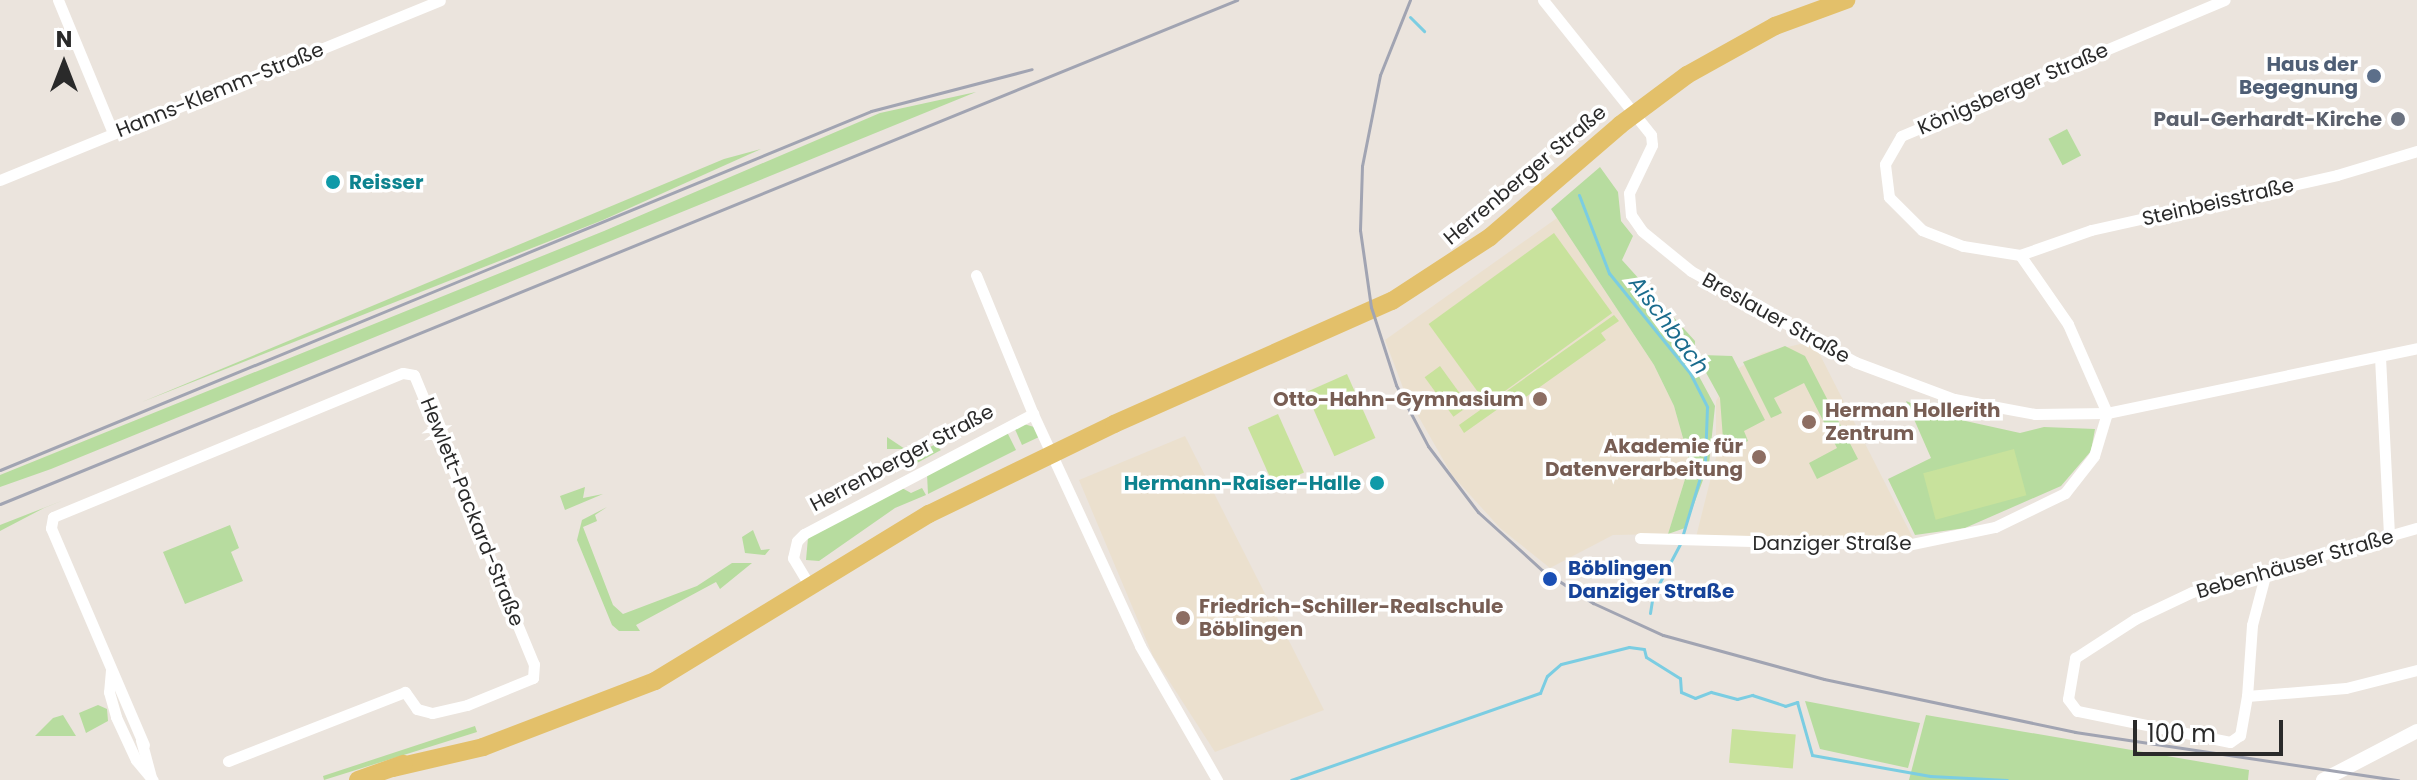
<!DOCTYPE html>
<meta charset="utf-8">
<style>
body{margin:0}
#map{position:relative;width:2417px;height:780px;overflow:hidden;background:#ebe4dd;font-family:Poppins,sans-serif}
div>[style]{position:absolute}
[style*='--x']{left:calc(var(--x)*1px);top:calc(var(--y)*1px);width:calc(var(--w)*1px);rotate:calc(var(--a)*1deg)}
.education>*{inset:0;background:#ebe0ce}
.green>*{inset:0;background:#b7dc9f;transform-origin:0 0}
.pitch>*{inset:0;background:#c8e29c;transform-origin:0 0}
.stream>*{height:3px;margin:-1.5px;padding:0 1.5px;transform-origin:1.5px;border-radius:1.5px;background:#7bcde2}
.minor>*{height:11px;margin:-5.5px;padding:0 5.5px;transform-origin:5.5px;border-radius:5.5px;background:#fff}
.tertiary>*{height:14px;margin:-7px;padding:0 7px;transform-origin:7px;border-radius:7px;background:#fff}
.primary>*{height:18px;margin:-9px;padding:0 9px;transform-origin:9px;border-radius:9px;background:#e3c06a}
.rail>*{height:3px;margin:-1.5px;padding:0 1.5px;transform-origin:1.5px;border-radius:1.5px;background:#a1a4b2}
.dots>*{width:22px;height:22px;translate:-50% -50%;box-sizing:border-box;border:4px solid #fff;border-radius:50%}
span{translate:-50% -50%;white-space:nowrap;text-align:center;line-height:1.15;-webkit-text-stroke:7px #fff;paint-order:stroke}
.service-label{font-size:20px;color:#4e5e75;font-weight:700}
.right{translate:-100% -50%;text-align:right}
.street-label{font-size:20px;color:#2a2a2a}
.worship-label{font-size:20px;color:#5b616d;font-weight:700}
.culture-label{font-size:20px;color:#0d838f;font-weight:700}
.left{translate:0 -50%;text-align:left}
.education-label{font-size:20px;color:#785e54;font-weight:700}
.transit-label{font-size:20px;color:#164399;font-weight:700}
.water-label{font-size:22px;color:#1a6c8d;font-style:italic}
.north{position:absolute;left:24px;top:24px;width:80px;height:80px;-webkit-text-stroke:6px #fff;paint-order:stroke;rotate:0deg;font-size:22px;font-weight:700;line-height:32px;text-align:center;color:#2a2a2a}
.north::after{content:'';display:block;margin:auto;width:28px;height:36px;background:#2a2a2a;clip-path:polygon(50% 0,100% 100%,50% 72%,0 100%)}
.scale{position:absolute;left:2133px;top:720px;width:150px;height:36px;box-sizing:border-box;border:4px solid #2a2a2a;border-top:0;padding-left:10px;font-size:24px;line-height:28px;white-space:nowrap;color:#2a2a2a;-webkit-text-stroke:6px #fff;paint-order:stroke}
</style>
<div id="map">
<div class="education">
<i style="clip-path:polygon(1557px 218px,1654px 365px,1674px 406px,1690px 463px,1668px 534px,1613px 535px,1550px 568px,1500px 528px,1452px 475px,1405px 393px,1385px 340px)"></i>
<i style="clip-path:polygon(1813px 341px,1916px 544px,1695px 541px,1716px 457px,1716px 401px,1733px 372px,1762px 353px)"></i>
<i style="clip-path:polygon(1185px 436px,1324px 710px,1215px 752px,1153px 656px,1079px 480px)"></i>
</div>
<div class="green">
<i style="clip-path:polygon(976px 92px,51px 469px,0 487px,0 475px,604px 231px,880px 113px)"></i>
<i style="left:2067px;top:129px;width:30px;height:21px;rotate:62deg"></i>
<i style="clip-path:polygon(761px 149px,603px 220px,142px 402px,724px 159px)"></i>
<i style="clip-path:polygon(1600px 167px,1618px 192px,1621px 221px,1633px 236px,1622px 260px,1695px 341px,1694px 367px,1715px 406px,1709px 464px,1685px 528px,1668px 534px,1690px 463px,1674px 406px,1654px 365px,1551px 209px)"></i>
<i style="clip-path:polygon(1785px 346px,1805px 356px,1858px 459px,1817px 479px,1809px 463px,1837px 448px,1804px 383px,1774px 398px,1782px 413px,1771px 418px,1743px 362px)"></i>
<i style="clip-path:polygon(1702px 355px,1732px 356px,1765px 420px,1744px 431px,1748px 441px,1724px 453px,1720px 398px,1698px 358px)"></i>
<i style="clip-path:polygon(1906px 401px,1943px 416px,2020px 433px,2044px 427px,2095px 429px,2091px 451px,2061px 486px,1965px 528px,1915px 535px,1888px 479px,1931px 458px)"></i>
<i style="clip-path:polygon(1024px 424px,1034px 427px,1039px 437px,1022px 445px,1014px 427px)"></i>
<i style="clip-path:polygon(1007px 432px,1016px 450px,928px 494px,927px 474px)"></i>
<i style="clip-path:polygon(887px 437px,914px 455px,934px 445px,929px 439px,941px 450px,917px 463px,902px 449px,887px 449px)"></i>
<i style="clip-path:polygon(585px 487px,583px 498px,603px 494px,565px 510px,560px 496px)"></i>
<i style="clip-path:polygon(902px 488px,911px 493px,922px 488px,926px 495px,895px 508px,819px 561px,806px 560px,808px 538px)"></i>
<i style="clip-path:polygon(64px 500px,44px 508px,0 531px,0 525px)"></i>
<i style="clip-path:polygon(607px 507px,595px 515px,597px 521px,583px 527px,613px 605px,623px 614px,697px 586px,732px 563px,752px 563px,720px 589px,716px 582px,636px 625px,640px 631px,619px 631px,612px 625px,577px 540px,582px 520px)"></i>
<i style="clip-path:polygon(230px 525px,239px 548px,231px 552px,243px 581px,185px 604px,163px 552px)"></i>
<i style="clip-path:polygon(753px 530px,761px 550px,770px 549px,765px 555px,745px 553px,742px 537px)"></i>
<i style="clip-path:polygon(1805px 701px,1920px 723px,1908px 768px,1820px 749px)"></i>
<i style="clip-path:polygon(98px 705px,107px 709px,108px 721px,86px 733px,79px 713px)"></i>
<i style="clip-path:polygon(63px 715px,76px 736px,35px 736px,53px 718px)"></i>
<i style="clip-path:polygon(1926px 715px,2249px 770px,2248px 780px,1909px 780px)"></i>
<i style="clip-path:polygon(475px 726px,477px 732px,324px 780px,323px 776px)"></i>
</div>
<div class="pitch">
<i style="left:1554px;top:233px;width:99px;height:155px;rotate:54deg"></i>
<i style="clip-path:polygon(1614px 315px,1619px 321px,1601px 333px,1606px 340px,1509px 409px,1505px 404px,1464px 433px,1459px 425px)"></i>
<i style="left:1440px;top:366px;width:49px;height:19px;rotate:54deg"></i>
<i style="left:1347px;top:374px;width:70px;height:45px;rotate:66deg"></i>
<i style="left:1278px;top:414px;width:64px;height:33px;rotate:66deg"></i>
<i style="left:2014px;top:449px;width:48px;height:94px;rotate:75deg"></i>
<i style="left:1732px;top:729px;width:64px;height:34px;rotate:5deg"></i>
</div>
<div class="stream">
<i style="--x:1410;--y:17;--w:20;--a:45"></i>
<i style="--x:1579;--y:195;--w:84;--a:69"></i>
<i style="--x:1609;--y:273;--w:129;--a:51"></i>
<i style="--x:1690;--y:373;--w:38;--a:63"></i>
<i style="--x:1707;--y:407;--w:54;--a:92.1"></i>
<i style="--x:1705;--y:461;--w:79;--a:106.8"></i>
<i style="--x:1650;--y:613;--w:18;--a:-81"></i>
<i style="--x:1653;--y:595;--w:58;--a:-62.1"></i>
<i style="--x:1291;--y:780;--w:264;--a:-19.3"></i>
<i style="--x:1540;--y:693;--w:18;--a:-68"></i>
<i style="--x:1547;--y:676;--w:18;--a:-41"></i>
<i style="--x:1561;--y:664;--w:70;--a:-14"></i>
<i style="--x:1629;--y:647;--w:15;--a:8"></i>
<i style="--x:1644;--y:649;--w:8;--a:76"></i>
<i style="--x:1646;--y:657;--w:40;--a:32"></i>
<i style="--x:1680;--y:678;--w:14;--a:86"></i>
<i style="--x:1681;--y:692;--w:15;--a:23"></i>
<i style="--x:1695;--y:698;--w:17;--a:-21"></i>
<i style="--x:1711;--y:692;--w:27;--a:15"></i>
<i style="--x:1737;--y:699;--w:16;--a:-15"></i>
<i style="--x:1752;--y:695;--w:35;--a:18"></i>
<i style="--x:1785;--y:706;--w:13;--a:-18"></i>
<i style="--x:1797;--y:702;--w:55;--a:74.2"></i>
<i style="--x:1812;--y:755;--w:120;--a:10.1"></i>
<i style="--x:1930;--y:776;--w:77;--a:3"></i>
</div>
<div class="minor">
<i style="--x:58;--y:0;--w:144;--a:67.5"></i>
<i style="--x:1543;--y:0;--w:173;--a:51.3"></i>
<i style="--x:1651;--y:135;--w:10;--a:84"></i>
<i style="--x:1652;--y:145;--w:53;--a:115.6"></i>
<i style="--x:1629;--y:193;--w:22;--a:85"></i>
<i style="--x:1631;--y:215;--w:19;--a:55"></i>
<i style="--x:1642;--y:231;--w:63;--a:39.2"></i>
<i style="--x:1691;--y:271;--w:188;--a:29"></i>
<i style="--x:1855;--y:362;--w:106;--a:20.5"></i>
<i style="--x:1954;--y:399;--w:82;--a:10.5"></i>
<i style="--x:2035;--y:414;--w:72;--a:-0.8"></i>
<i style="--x:2107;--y:413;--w:317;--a:-11.8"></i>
<i style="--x:0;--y:180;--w:475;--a:-22.2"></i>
<i style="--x:2020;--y:255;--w:75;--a:-19.4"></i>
<i style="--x:2091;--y:230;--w:252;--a:-12.6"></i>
<i style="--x:2337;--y:175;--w:84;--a:-16.7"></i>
<i style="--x:976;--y:275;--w:150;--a:67.7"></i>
<i style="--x:1033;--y:414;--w:255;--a:65.2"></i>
<i style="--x:1140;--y:646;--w:155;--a:60.1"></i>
<i style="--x:2380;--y:357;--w:180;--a:87.1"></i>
<i style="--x:1640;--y:538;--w:267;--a:1.5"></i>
<i style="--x:1907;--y:545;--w:90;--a:-11.6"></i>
<i style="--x:1995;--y:527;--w:78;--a:-25.9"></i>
<i style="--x:2065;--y:493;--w:47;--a:-51.9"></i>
<i style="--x:2094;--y:456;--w:45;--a:-73.2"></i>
<i style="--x:2107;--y:413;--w:97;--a:-113.7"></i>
<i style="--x:2068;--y:324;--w:84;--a:-124.8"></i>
<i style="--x:2020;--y:255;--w:58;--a:-171"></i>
<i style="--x:1963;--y:246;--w:44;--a:-158.7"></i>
<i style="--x:1922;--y:230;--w:47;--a:-135"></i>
<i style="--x:1889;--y:197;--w:33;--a:-97"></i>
<i style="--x:1885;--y:164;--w:32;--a:-60"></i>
<i style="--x:1901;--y:136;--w:351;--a:-22.8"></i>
<i style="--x:2266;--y:572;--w:55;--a:104.8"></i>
<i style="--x:2252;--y:625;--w:71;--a:94"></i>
<i style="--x:2247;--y:696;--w:99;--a:-4.6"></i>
<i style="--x:2346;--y:688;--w:73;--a:-14.2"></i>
<i style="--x:811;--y:588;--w:35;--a:-121"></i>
<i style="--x:793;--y:558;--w:17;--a:-77"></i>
<i style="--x:797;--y:541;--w:10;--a:-45"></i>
<i style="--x:804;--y:534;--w:259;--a:-27.7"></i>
<i style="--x:111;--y:670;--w:22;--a:95"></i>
<i style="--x:109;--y:692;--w:26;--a:74"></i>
<i style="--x:116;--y:717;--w:47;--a:65.1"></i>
<i style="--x:136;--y:760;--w:26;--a:50"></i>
<i style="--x:2247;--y:696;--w:40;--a:100"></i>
<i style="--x:2240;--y:735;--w:12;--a:145"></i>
<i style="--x:2230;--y:742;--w:156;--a:-168.5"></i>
<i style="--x:2077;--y:711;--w:15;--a:-127"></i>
<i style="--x:2068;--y:699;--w:42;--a:-80.3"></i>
<i style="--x:2075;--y:658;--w:72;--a:-33"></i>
<i style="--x:2135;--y:619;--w:63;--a:-25.3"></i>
<i style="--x:2192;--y:592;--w:234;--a:-15.9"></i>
<i style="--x:141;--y:740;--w:38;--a:75"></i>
<i style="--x:144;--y:745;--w:236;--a:-113.2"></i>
<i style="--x:51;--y:528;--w:11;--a:-80"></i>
<i style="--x:53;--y:517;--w:378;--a:-22.4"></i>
<i style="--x:403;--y:373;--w:11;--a:10"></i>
<i style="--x:414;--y:375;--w:313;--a:67.5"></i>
<i style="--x:534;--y:664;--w:14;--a:94"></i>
<i style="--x:533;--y:678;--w:71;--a:157.8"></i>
<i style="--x:467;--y:705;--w:36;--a:167"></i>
<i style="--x:432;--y:713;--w:16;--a:-165"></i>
<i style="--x:417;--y:709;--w:21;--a:-125"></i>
<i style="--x:405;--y:692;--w:190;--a:158.7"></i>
</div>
<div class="tertiary">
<i style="--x:2323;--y:780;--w:106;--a:-27.5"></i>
</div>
<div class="primary">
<i style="--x:393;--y:768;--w:92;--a:-13.1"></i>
<i style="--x:483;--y:747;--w:184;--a:-21"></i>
<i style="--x:655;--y:681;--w:321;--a:-31.4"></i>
<i style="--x:929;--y:514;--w:206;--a:-25.9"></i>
<i style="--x:1114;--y:424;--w:304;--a:-23.9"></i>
<i style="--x:1392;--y:301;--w:117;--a:-33.1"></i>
<i style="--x:1490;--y:237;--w:172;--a:-40.7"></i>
<i style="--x:1620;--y:125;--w:84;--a:-36.7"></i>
<i style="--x:1687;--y:75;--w:101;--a:-29.1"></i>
<i style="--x:1775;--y:26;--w:76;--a:-20.1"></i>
<i style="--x:358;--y:780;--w:48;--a:-19.6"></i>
</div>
<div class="rail">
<i style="--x:1410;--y:0;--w:81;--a:111.8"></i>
<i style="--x:1380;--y:75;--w:93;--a:101.2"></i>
<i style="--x:1362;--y:166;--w:64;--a:91.8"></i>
<i style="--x:1360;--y:230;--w:78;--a:81.9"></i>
<i style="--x:1371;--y:307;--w:82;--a:72.2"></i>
<i style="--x:1396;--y:385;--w:69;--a:62.3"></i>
<i style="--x:1428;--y:446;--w:83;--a:52.9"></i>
<i style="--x:1478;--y:512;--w:86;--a:42.2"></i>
<i style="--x:1542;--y:570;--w:61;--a:32.9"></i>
<i style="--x:1593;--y:603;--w:77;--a:24.6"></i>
<i style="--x:1663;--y:635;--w:167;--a:15.3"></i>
<i style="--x:1824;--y:679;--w:257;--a:11.9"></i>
<i style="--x:2075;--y:732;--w:327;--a:8.5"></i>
<i style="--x:0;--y:470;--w:942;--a:-22.4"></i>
<i style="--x:871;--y:111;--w:166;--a:-14.6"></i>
<i style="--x:0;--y:504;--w:1336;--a:-22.17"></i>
</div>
<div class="dots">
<i style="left:2374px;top:76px;background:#5c6f8a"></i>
<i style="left:2398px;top:119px;background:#6b7280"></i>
<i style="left:333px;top:182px;background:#0f9aa8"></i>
<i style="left:1540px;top:399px;background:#8d6e63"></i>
<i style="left:1809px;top:422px;background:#8d6e63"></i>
<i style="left:1759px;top:457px;background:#8d6e63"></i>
<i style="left:1377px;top:483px;background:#0f9aa8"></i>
<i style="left:1550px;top:579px;background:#1a4fb4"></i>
<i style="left:1183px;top:618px;background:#8d6e63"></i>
</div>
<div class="service-label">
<span class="right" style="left:2358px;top:76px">Haus der<br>Begegnung</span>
</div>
<div class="street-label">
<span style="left:2013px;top:89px;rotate:-23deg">Königsberger Straße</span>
<span style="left:220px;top:90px;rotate:-22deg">Hanns-Klemm-Straße</span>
<span style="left:1525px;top:175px;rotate:-40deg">Herrenberger Straße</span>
<span style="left:2218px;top:202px;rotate:-13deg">Steinbeisstraße</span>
<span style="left:1776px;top:318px;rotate:29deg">Breslauer Straße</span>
<span style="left:902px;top:458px;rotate:-28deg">Herrenberger Straße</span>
<span style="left:472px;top:512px;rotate:68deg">Hewlett-Packard-Straße</span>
<span style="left:1832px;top:543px">Danziger Straße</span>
<span style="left:2295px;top:564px;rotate:-16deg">Bebenhäuser Straße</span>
</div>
<div class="worship-label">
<span class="right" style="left:2382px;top:119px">Paul-Gerhardt-Kirche</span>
</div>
<div class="culture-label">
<span class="left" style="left:349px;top:182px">Reisser</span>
<span class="right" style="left:1361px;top:483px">Hermann-Raiser-Halle</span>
</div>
<div class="education-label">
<span class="right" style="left:1524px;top:399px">Otto-Hahn-Gymnasium</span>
<span class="left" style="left:1825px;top:422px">Herman Hollerith<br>Zentrum</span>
<span class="right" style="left:1743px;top:458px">Akademie für<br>Datenverarbeitung</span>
<span class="left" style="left:1199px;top:618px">Friedrich-Schiller-Realschule<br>Böblingen</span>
</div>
<div class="transit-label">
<span class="left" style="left:1568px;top:580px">Böblingen<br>Danziger Straße</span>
</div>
<div class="water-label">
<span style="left:1669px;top:325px;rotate:53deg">Aischbach</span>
</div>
<div class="north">N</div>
<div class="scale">100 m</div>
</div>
